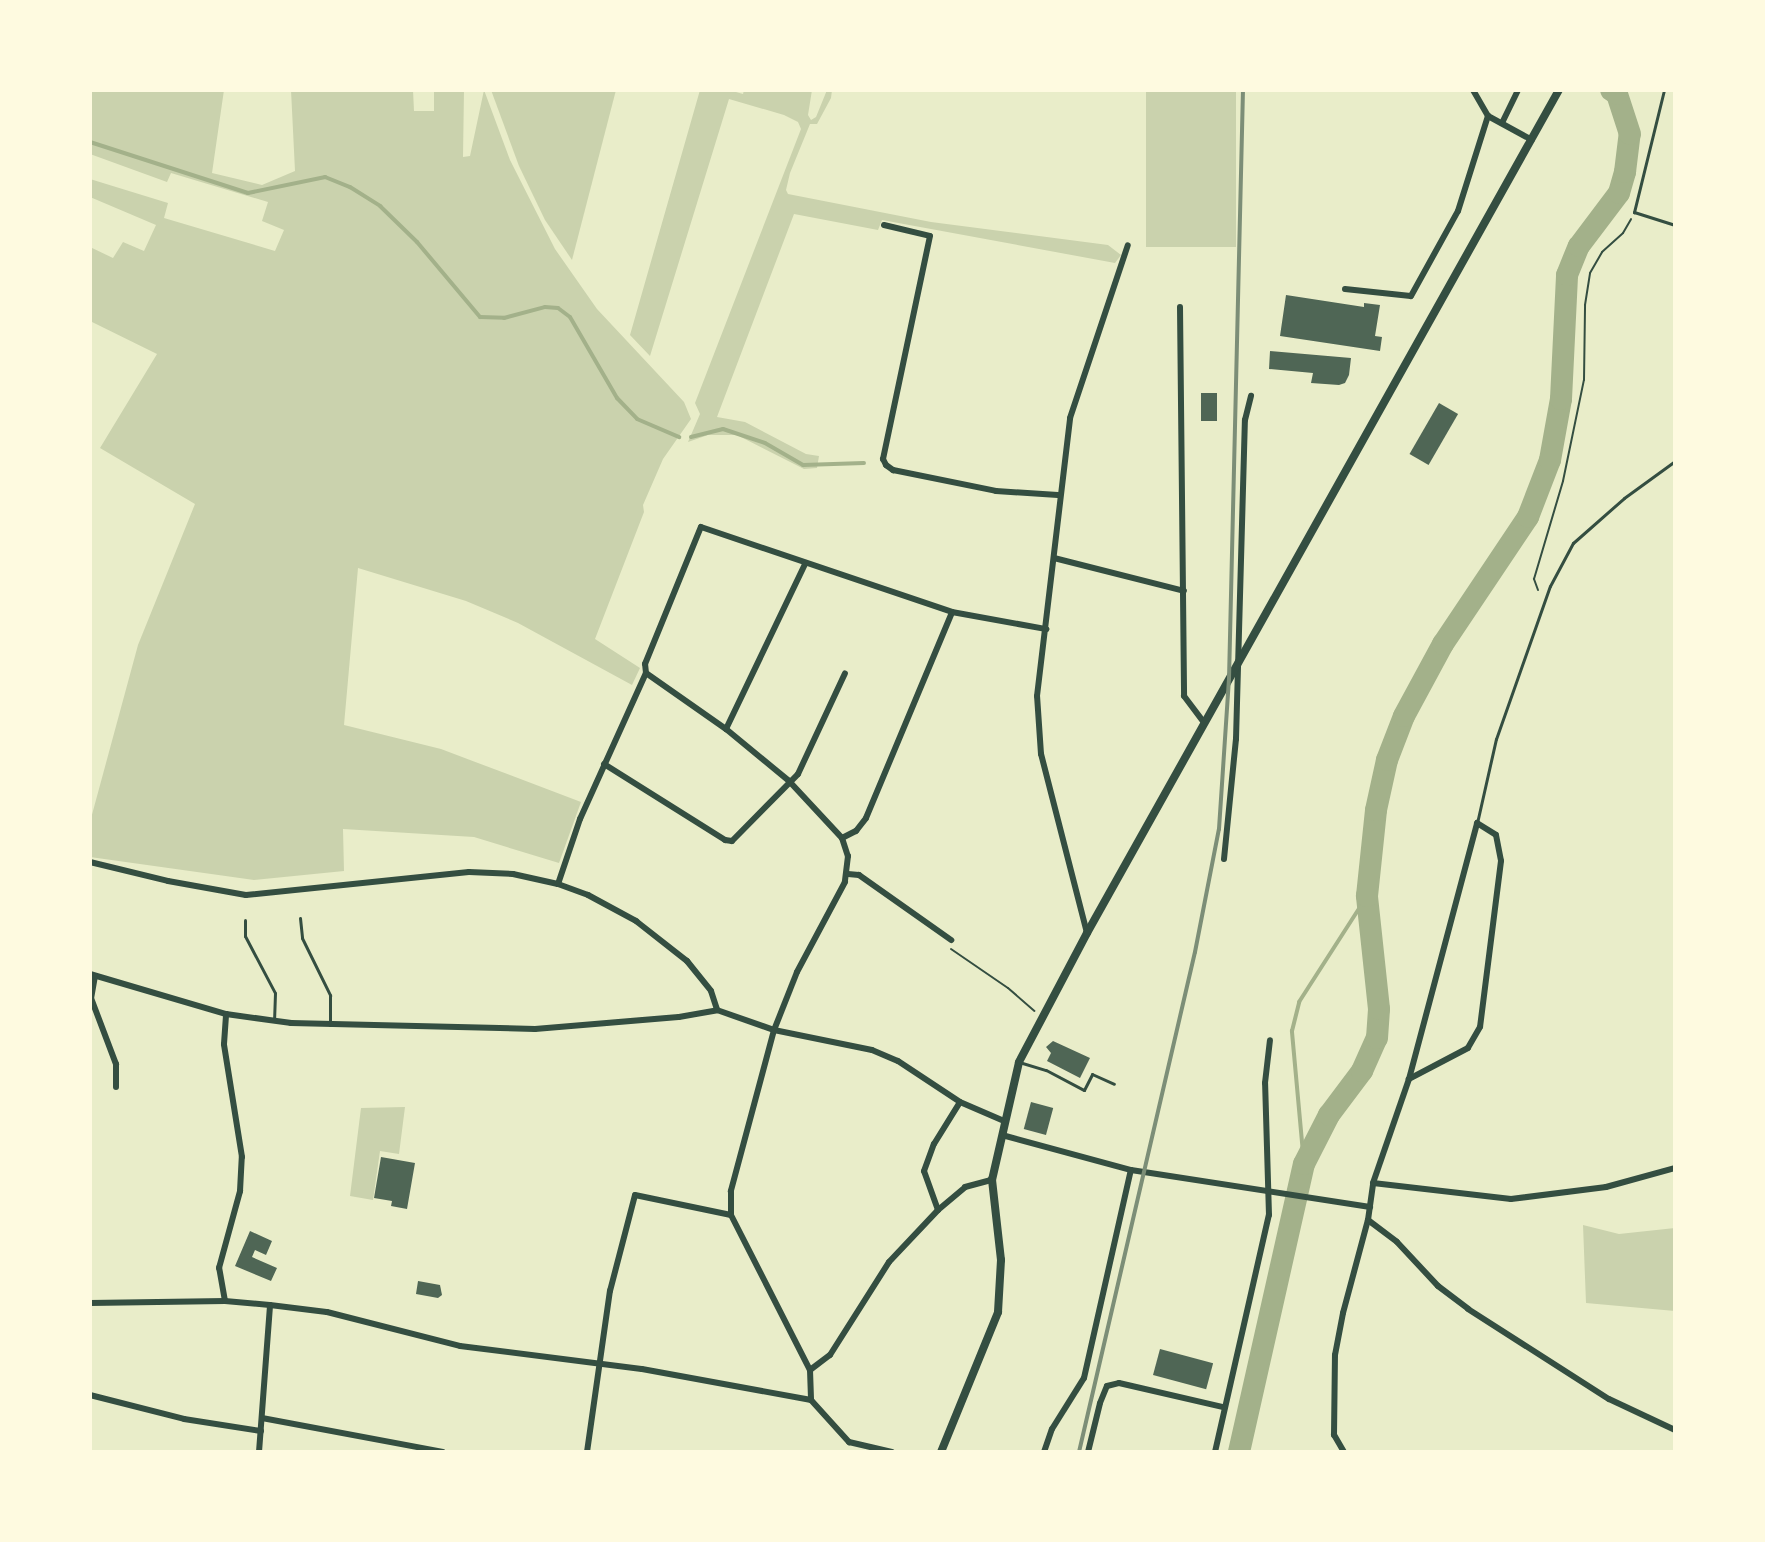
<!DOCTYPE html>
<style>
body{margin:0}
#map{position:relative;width:1765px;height:1542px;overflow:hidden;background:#e9edc9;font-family:"PT Serif",serif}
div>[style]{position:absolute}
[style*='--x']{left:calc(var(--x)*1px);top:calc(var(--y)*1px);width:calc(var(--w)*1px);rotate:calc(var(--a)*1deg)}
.green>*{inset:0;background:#cad2ad;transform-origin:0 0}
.stream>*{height:4px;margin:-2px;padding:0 2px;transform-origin:2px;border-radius:2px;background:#a3b18a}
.river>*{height:22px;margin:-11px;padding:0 11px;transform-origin:11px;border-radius:11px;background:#a3b18a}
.building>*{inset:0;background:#4f6655;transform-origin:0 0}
.path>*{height:2px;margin:-1px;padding:0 1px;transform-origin:1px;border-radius:1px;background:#344e41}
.service>*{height:3px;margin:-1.5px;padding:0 1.5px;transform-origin:1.5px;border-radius:1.5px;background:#344e41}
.minor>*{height:6px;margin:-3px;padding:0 3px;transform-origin:3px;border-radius:3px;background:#344e41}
.tertiary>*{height:8px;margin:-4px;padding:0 4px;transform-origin:4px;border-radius:4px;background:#344e41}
.rail>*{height:4px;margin:-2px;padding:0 2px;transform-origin:2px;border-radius:2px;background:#7c8e77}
span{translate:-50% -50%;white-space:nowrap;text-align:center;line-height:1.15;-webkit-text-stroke:8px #fefae0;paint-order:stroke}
.frame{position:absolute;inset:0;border:92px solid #fefae0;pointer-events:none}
</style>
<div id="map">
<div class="green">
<i style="clip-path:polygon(90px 90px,224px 90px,212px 173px,262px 185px,295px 171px,291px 90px,413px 90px,414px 111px,434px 111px,434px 90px,464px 90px,463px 157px,470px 156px,484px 90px,510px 160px,555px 249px,597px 309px,684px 402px,691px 419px,663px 459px,643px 505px,644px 512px,595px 639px,640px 668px,632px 685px,518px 623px,466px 601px,358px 568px,344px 725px,441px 749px,581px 802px,559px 863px,474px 837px,343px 829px,344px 871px,254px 880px,90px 857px,90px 822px,138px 645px,195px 504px,100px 448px,157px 354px,90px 321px,90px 247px,113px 258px,123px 242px,144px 251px,156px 225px,90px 197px,90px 179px,168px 203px,164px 218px,275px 251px,284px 230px,262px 221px,268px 202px,171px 173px,167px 182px,90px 154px)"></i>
<i style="clip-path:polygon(491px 90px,616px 90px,572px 260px,545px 220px,519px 166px)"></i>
<i style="clip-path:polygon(700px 90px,729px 90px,743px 94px,744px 90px,812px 90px,808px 115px,811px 120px,816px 117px,827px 90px,832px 90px,831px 98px,817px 124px,810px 124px,790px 173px,786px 190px,788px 194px,931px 222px,1108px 245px,1121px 255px,1115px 263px,882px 220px,878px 230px,794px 214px,717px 417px,745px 422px,806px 454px,819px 456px,817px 468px,804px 469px,737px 435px,708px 435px,688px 442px,700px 414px,695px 403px,801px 129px,798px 122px,784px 115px,729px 99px,650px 356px,630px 335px)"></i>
<i style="left:1146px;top:90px;width:90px;height:157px"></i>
<i style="clip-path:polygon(405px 1107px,399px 1154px,380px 1151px,373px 1200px,350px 1196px,361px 1108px)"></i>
<i style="clip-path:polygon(1583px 1225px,1619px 1234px,1675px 1228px,1675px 1311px,1586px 1303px)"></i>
</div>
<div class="stream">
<i style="--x:90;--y:142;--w:166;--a:17.9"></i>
<i style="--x:248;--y:193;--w:79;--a:-11.7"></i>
<i style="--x:325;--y:177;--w:27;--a:22"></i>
<i style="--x:350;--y:187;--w:36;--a:32"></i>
<i style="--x:380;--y:206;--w:52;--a:44.2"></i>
<i style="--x:417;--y:242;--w:98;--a:50"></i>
<i style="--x:480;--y:317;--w:24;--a:2"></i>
<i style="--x:504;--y:318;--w:42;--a:-15"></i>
<i style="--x:545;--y:307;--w:13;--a:4"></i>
<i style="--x:558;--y:308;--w:15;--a:37"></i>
<i style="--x:570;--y:317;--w:94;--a:59.9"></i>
<i style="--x:617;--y:398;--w:29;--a:46"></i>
<i style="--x:637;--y:419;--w:46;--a:23.2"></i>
<i style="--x:691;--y:437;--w:33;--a:-14"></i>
<i style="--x:723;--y:429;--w:44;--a:18.4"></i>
<i style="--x:765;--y:443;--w:44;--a:30.1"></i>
<i style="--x:803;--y:465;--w:61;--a:-1.9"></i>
<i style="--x:1304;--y:1164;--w:134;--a:-95.2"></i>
<i style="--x:1292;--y:1031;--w:30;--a:-76"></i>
<i style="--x:1299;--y:1002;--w:126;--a:-57.3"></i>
</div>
<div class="river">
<i style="--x:1239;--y:1452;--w:295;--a:-77.3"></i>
<i style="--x:1304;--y:1164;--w:55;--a:-63"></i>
<i style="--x:1329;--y:1115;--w:55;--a:-53.1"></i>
<i style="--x:1362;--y:1071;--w:36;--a:-66"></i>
<i style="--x:1377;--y:1038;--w:29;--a:-86"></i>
<i style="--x:1379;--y:1009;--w:114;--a:-96.1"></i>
<i style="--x:1367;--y:896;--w:86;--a:-84"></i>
<i style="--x:1376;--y:810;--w:51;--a:-77.6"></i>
<i style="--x:1387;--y:760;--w:47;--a:-68.9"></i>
<i style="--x:1404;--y:716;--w:82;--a:-61.6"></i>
<i style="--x:1443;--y:644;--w:153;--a:-56.2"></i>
<i style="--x:1528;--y:517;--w:61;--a:-68.9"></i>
<i style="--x:1550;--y:460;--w:62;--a:-79.8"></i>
<i style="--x:1561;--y:399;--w:124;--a:-87.2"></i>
<i style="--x:1567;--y:275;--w:31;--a:-68"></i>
<i style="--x:1579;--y:246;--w:66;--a:-53"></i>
<i style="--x:1619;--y:193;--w:22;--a:-74"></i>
<i style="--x:1625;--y:172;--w:38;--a:-83"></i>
<i style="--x:1630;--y:134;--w:42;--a:-108"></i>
<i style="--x:1617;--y:94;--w:7;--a:-146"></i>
</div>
<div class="building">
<i style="clip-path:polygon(1286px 295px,1364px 307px,1364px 303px,1380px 305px,1375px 336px,1382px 337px,1380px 351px,1280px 336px)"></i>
<i style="clip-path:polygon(1270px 351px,1351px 358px,1349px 375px,1345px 383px,1339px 385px,1311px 383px,1313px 373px,1269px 369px)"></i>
<i style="left:1201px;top:393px;width:16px;height:28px"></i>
<i style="left:1439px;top:403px;width:22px;height:59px;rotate:30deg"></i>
<i style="clip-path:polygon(1053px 1041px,1090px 1058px,1080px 1078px,1047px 1061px,1051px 1053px,1046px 1047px)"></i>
<i style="left:1031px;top:1102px;width:23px;height:28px;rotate:15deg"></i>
<i style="clip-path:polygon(381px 1157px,415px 1163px,407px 1209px,391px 1206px,392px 1201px,374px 1198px)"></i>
<i style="clip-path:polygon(250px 1231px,272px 1241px,266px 1255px,255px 1250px,252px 1257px,277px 1268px,271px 1281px,235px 1266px)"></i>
<i style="clip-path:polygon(418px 1281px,440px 1285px,442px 1295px,438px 1298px,416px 1294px)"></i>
<i style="left:1160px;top:1349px;width:55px;height:27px;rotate:15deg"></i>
</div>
<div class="path">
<i style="--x:1538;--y:590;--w:12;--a:-110"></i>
<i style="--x:1534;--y:579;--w:102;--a:-73.5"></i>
<i style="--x:1563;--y:481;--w:103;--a:-78.3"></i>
<i style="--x:1584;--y:380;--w:75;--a:-89.2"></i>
<i style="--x:1585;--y:305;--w:32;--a:-81"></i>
<i style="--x:1590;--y:273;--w:24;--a:-60"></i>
<i style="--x:1602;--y:252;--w:28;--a:-42"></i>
<i style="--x:1623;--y:233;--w:16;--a:-60"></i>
<i style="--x:951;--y:949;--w:69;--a:34.4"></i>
<i style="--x:1008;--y:988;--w:35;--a:41"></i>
</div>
<div class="service">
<i style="--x:1664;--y:90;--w:126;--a:103.8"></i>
<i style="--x:1634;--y:212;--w:43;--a:17.6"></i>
<i style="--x:1477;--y:823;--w:86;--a:-77.3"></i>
<i style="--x:1496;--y:739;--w:162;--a:-70.6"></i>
<i style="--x:1550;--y:586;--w:49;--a:-61.9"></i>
<i style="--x:1573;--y:543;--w:68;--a:-41.4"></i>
<i style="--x:1624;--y:498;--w:63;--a:-36"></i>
<i style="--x:300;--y:918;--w:20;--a:84"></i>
<i style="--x:302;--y:938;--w:64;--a:63.8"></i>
<i style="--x:330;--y:995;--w:30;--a:90"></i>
<i style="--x:245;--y:920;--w:16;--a:90"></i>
<i style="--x:245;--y:936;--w:64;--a:62.2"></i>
<i style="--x:275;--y:993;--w:25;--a:92"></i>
<i style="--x:1019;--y:1062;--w:28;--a:17"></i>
<i style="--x:1046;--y:1070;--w:43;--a:27.8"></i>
<i style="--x:1084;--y:1090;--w:18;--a:-63"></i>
<i style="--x:1092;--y:1074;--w:24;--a:24"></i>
</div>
<div class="minor">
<i style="--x:1473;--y:90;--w:30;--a:60"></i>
<i style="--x:1488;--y:116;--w:50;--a:28.6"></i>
<i style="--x:1502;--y:123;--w:37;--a:-64"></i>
<i style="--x:884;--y:225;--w:47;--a:13.4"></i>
<i style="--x:930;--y:236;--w:228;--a:101.9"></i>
<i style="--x:883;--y:459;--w:7;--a:63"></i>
<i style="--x:886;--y:465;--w:9;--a:36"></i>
<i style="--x:893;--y:470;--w:105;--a:11.5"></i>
<i style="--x:996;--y:491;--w:62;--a:3.7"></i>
<i style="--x:1345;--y:289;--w:66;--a:6.1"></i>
<i style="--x:1411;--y:296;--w:97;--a:-61.1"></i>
<i style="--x:1458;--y:211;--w:100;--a:-72.5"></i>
<i style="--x:1180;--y:307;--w:389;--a:89.4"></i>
<i style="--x:1184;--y:696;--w:34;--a:53"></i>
<i style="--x:1054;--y:558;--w:134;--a:14.2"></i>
<i style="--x:646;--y:673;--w:98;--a:35"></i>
<i style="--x:726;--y:729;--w:82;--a:39.5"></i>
<i style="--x:789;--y:781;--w:78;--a:47.1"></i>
<i style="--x:842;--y:838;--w:19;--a:72"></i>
<i style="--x:848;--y:856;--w:26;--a:97"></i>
<i style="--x:845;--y:882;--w:102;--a:118.1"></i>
<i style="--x:797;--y:972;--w:62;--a:111.6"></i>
<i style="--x:774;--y:1030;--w:167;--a:105"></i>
<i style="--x:731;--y:1191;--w:24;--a:90"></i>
<i style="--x:731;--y:1215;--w:174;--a:63"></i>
<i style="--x:810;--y:1370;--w:30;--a:88"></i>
<i style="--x:726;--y:729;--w:183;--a:-64.4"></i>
<i style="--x:604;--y:764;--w:143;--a:32.1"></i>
<i style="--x:725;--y:840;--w:7;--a:8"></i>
<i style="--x:732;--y:841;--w:94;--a:-45.4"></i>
<i style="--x:798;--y:774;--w:111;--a:-65"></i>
<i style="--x:842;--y:838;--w:16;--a:-27"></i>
<i style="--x:856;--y:831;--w:16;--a:-52"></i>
<i style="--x:866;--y:818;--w:223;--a:-67.3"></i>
<i style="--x:1224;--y:859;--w:121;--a:-84.3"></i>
<i style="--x:1236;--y:739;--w:319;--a:-88.4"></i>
<i style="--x:1245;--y:420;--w:25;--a:-76"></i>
<i style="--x:90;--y:862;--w:80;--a:13.7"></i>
<i style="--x:168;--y:881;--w:79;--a:10.2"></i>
<i style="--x:246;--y:895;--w:224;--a:-5.9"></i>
<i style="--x:469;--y:872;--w:44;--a:2.6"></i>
<i style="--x:513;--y:874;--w:46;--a:12.5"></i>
<i style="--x:558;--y:884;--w:32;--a:20"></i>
<i style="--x:588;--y:895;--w:55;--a:28.4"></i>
<i style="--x:636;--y:921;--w:65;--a:38.1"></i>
<i style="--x:687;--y:961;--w:38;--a:51"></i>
<i style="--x:711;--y:991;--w:20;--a:72"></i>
<i style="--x:848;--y:874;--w:11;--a:5"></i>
<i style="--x:859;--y:875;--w:113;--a:35.2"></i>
<i style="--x:558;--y:884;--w:69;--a:-71.3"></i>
<i style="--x:580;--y:819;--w:160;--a:-65.7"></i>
<i style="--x:646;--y:673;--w:9;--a:-96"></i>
<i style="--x:645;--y:664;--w:148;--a:-67.8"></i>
<i style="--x:701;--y:527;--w:265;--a:18.7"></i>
<i style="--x:952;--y:612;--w:96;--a:10.3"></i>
<i style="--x:1087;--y:933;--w:185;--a:-104.4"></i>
<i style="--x:1041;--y:754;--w:58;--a:-93.9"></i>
<i style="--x:1037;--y:696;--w:280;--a:-83.2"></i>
<i style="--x:1070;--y:418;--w:182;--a:-71.5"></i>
<i style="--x:90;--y:974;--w:142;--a:16.4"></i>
<i style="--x:226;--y:1014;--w:66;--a:7.9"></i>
<i style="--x:291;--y:1023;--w:244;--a:1.4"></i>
<i style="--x:535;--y:1029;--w:144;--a:-4.8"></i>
<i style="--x:679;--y:1017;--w:39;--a:-10"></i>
<i style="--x:717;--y:1010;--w:60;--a:19.3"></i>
<i style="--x:774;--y:1030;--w:100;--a:11.5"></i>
<i style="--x:872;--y:1050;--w:28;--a:23"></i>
<i style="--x:898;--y:1061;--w:74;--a:33.5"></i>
<i style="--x:960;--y:1102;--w:48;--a:23.4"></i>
<i style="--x:95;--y:976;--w:22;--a:100"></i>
<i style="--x:91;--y:998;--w:71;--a:69.3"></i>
<i style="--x:116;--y:1064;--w:23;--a:90"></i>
<i style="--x:1002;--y:1135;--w:134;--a:15.2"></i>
<i style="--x:1131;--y:1170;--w:242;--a:8.8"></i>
<i style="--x:1373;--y:1183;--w:139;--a:6.6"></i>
<i style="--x:1511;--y:1199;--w:96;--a:-7.2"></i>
<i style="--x:1606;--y:1187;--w:72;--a:-15.4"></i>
<i style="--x:938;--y:1210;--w:35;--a:-40"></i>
<i style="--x:965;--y:1187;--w:28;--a:-15"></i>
<i style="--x:1368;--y:1220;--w:36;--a:37"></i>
<i style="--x:1397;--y:1242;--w:60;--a:47"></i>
<i style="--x:1438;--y:1286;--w:38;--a:37"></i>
<i style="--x:1468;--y:1309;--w:167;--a:32.6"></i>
<i style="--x:1609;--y:1399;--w:73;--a:25.2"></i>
<i style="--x:225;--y:1301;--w:34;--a:-100"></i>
<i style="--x:219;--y:1268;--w:80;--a:-74.7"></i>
<i style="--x:240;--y:1191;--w:34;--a:-87"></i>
<i style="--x:242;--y:1157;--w:114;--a:-99.1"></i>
<i style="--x:224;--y:1044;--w:30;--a:-86"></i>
<i style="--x:90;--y:1303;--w:135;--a:-0.8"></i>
<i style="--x:225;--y:1301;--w:45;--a:5.1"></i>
<i style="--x:270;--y:1305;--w:57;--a:7"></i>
<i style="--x:327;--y:1312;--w:137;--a:14.3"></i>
<i style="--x:460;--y:1346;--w:183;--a:7.2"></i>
<i style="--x:642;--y:1369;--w:172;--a:10.4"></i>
<i style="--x:811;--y:1400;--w:57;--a:47.9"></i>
<i style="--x:849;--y:1442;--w:44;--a:13.1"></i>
<i style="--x:810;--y:1370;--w:25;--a:-37"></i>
<i style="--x:830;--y:1355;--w:110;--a:-57.6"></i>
<i style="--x:889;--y:1262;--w:71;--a:-46.7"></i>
<i style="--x:938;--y:1210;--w:41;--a:-109.7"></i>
<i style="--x:924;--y:1171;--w:29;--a:-70"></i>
<i style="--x:934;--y:1144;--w:49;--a:-58.2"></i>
<i style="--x:90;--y:1395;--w:97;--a:14.3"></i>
<i style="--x:184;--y:1419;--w:78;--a:8.9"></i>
<i style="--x:262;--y:1418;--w:184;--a:10.6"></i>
<i style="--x:259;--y:1452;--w:147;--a:-85.7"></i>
<i style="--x:587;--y:1452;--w:163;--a:-81.9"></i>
<i style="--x:610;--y:1291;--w:99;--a:-75.4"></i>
<i style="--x:635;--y:1195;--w:98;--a:11.8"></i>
<i style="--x:1044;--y:1452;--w:24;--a:-71"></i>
<i style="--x:1052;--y:1429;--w:60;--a:-57.9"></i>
<i style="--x:1084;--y:1378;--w:213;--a:-77.3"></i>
<i style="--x:1088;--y:1452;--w:50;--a:-76.2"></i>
<i style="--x:1100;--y:1403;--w:18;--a:-68"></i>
<i style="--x:1107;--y:1386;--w:12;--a:-14"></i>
<i style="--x:1119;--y:1383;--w:107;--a:13"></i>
<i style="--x:1215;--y:1452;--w:243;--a:-77.2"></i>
<i style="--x:1269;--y:1215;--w:132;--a:-91.7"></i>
<i style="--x:1265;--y:1083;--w:43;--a:-83.4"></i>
<i style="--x:1344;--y:1452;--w:20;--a:-120"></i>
<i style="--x:1334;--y:1435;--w:80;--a:-89.3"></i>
<i style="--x:1335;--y:1355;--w:43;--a:-79.2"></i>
<i style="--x:1343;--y:1313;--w:96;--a:-75"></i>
<i style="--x:1368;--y:1220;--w:37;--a:-82"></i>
<i style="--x:1373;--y:1183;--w:110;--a:-70.9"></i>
<i style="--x:1409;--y:1079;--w:265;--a:-75.1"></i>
<i style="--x:1477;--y:823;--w:22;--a:32"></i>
<i style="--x:1496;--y:835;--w:26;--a:79"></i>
<i style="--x:1501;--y:861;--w:167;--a:97.2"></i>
<i style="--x:1480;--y:1027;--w:24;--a:120"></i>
<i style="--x:1468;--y:1048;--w:67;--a:152.3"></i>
</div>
<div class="tertiary">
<i style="--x:941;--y:1452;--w:151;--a:-67.8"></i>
<i style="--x:998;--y:1312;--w:52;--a:-86.7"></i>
<i style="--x:1001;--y:1260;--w:81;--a:-96.4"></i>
<i style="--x:992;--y:1180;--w:121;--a:-77.1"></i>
<i style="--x:1019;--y:1062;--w:146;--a:-62.2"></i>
<i style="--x:1087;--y:933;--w:966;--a:-60.76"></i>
</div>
<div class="rail">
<i style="--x:1079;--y:1452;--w:513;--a:-76.94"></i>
<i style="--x:1195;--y:952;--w:125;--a:-79"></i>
<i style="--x:1219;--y:829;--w:150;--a:-86.2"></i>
<i style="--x:1229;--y:679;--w:589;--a:-88.64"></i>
</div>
<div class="frame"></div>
</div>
